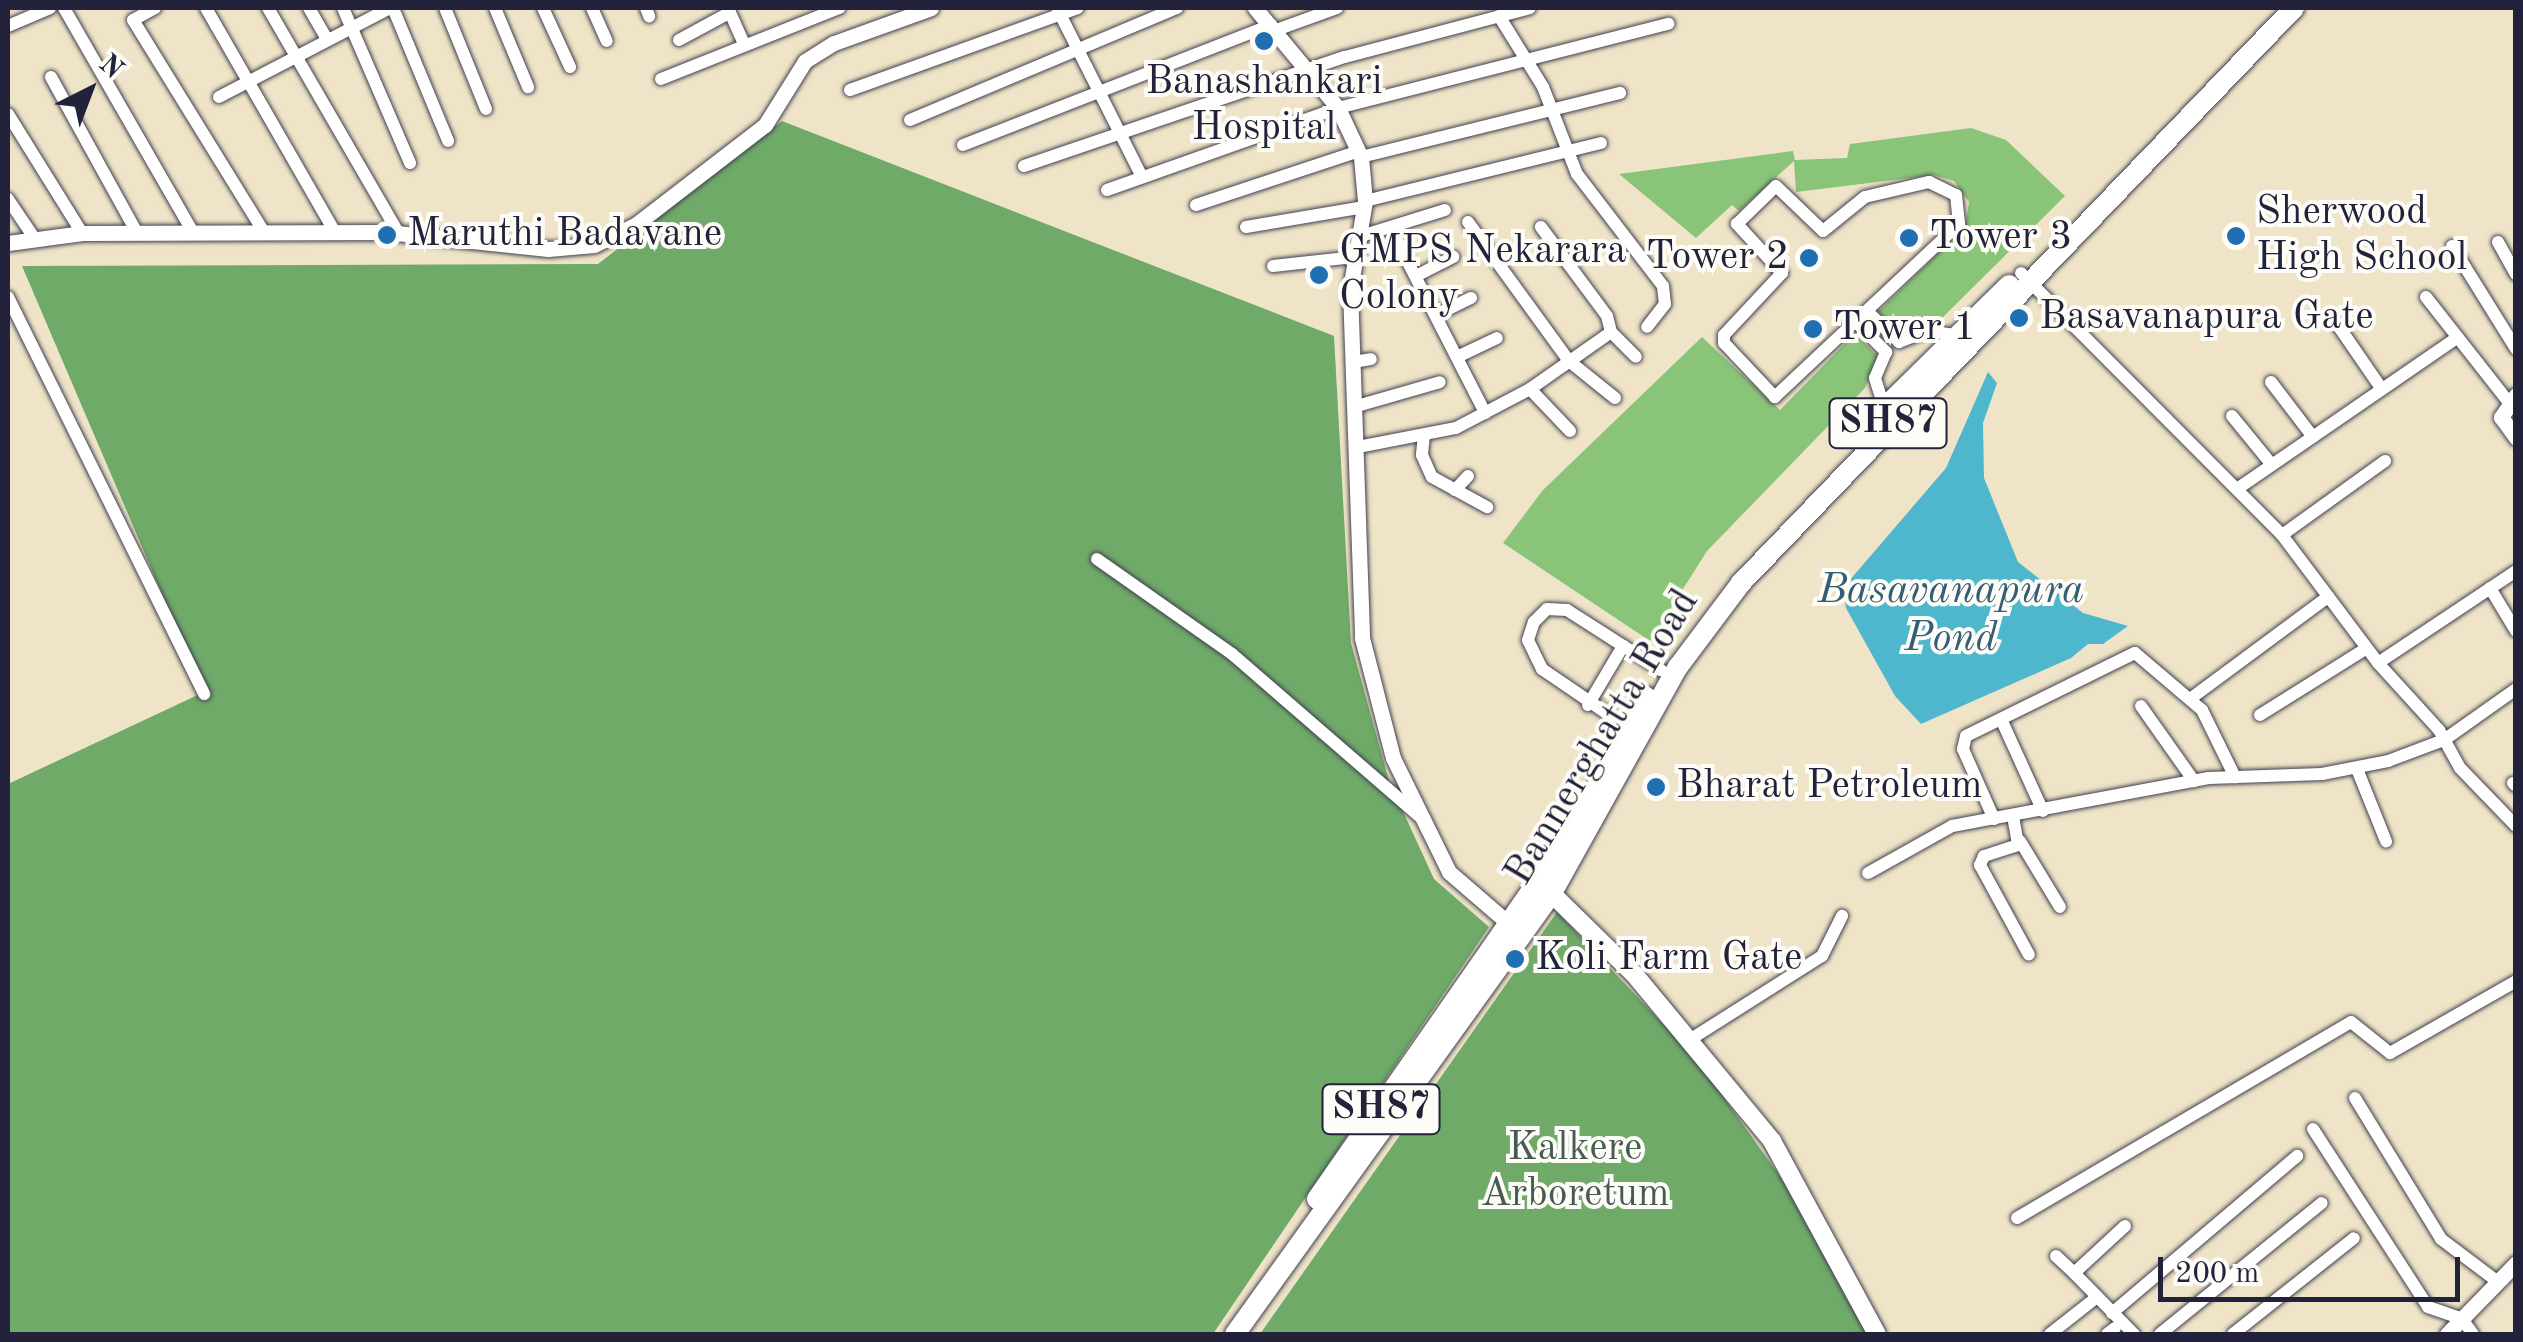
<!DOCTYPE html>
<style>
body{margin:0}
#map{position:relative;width:2523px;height:1342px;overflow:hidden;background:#efe4c7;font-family:"Old Standard TT",serif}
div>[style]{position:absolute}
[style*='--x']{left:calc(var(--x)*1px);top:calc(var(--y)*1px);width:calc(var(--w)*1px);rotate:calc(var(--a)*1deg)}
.green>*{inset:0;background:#8ac479}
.forest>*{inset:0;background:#6faa69}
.water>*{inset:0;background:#4fb7cd}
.roads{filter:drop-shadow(0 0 2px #413f50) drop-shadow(0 0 2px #413f50)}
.minor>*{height:12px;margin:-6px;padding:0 6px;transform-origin:6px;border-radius:6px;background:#fff}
.tertiary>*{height:15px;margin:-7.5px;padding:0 7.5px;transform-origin:7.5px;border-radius:7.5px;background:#fff}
.secondary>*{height:18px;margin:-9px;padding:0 9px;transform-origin:9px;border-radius:9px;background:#fff}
.primary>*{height:20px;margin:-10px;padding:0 10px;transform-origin:10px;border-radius:10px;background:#fff}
.dots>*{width:28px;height:28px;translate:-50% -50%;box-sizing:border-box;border:5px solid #fdfcf7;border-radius:50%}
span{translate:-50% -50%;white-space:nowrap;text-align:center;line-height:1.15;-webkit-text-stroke:8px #fdfcf7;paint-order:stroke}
.shield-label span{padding:2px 8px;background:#fdfcf7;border:2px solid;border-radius:8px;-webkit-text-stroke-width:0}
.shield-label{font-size:38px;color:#22223b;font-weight:700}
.poi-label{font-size:40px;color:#22223b}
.left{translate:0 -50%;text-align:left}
.right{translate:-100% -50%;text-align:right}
.street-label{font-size:40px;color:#22223b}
.park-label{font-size:40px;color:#465b51}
.water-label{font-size:42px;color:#345e75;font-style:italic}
.frame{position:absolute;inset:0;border:10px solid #22223b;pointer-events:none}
.north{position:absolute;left:40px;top:40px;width:100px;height:100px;-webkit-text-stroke:8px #fdfcf7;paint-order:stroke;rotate:42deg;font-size:28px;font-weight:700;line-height:40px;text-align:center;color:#22223b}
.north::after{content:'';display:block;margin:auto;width:35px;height:45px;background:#22223b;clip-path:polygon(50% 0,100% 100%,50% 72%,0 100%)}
.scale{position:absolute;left:2158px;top:1257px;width:302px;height:45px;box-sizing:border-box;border:5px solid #22223b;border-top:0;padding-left:12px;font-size:30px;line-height:35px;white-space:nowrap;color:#22223b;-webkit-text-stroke:8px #fdfcf7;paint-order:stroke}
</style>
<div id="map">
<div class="green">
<i style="clip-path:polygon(1971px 128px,2006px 140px,2065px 196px,1938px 322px,1903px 336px,1878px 312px,1965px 227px,1969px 202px,1954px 181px,1934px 175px,1796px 192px,1794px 161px,1739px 211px,1732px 205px,1696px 238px,1619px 174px,1793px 151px,1795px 160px,1847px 158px,1850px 144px)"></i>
<i style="clip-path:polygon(1855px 333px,1879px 358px,1865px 388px,1707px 551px,1650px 641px,1503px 543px,1543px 490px,1702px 337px,1780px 410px)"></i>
</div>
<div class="forest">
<i style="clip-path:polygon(782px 121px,1334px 336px,1351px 643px,1389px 781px,1434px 879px,1489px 927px,1213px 1334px,8px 1334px,8px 784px,204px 692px,22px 266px,598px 264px)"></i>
<i style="clip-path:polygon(1557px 912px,1697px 1060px,1786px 1185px,1869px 1334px,1260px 1334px)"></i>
</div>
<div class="water">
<i style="clip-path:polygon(1988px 372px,1997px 383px,1983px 423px,1984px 478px,2018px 562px,2083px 613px,2128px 626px,2103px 644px,2088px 644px,2071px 658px,1921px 724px,1895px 696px,1846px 608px,1843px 588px,1946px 468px)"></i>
</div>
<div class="roads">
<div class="minor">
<i style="--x:64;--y:8;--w:258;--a:60.1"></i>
<i style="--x:155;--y:8;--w:25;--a:151"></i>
<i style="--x:133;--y:20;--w:249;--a:58.3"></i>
<i style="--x:206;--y:8;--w:257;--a:60.1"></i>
<i style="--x:268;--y:8;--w:259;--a:59.9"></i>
<i style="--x:309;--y:8;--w:34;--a:60"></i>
<i style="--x:343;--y:8;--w:169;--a:66.6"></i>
<i style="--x:393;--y:8;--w:144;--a:67.5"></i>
<i style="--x:445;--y:8;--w:109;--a:67.9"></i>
<i style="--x:495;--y:8;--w:86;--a:67.3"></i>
<i style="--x:543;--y:8;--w:65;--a:65.4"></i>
<i style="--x:592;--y:8;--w:36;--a:66"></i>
<i style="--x:646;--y:8;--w:9;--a:69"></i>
<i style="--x:728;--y:8;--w:37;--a:66"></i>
<i style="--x:1058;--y:10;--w:187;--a:63.3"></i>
<i style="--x:1499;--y:16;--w:84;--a:58.2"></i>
<i style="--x:1543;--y:87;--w:93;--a:68.7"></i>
<i style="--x:1577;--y:174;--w:141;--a:52.5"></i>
<i style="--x:1663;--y:286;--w:18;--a:84"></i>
<i style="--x:1665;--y:304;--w:29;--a:128"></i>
<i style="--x:8;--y:26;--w:46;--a:-23.2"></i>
<i style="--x:1276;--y:30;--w:65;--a:-19.8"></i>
<i style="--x:679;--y:40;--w:57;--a:-28.4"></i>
<i style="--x:51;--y:77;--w:178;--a:61.1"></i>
<i style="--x:661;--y:79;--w:192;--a:-21.7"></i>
<i style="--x:850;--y:90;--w:242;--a:-19.8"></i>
<i style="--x:219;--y:97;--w:193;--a:-27.5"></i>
<i style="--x:8;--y:114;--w:140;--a:58.1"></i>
<i style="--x:910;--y:120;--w:290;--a:-22.8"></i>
<i style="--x:963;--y:145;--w:331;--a:-21.3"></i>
<i style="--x:1361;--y:157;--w:267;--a:-13.9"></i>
<i style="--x:1024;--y:166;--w:339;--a:-18.8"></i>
<i style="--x:1345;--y:57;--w:191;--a:-14.8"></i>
<i style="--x:1929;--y:182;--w:30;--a:26"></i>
<i style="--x:1956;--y:195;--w:29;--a:84"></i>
<i style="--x:1959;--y:224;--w:253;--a:136.8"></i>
<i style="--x:1775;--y:397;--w:74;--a:-133.4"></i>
<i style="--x:1724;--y:343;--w:8;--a:-90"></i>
<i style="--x:1724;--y:335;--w:85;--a:-46.9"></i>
<i style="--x:1782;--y:273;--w:67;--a:-132.6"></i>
<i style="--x:1737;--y:224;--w:54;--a:-44.3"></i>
<i style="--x:1776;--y:186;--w:65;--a:43.8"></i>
<i style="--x:1823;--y:231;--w:54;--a:-39"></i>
<i style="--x:1865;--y:197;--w:66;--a:-13.2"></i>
<i style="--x:1107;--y:190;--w:245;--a:-19.5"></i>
<i style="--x:1338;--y:108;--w:341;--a:-14.3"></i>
<i style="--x:8;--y:199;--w:45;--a:56"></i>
<i style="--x:1365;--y:201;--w:243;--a:-13.8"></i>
<i style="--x:1196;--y:205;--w:172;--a:-18.3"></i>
<i style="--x:1468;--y:222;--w:172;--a:54"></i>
<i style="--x:1569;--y:361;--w:59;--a:38.8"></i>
<i style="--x:1246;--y:227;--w:120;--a:-9.6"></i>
<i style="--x:1391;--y:229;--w:207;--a:62.9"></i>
<i style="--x:1358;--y:237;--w:91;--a:-17.2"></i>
<i style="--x:2498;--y:242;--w:37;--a:61"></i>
<i style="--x:2452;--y:246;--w:121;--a:58.1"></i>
<i style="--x:1273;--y:266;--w:81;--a:-6.3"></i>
<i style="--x:2021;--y:273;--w:370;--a:45.1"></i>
<i style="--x:2282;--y:535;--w:160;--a:53.1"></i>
<i style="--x:2378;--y:663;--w:166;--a:-33.7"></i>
<i style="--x:1416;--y:276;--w:42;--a:-27.2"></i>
<i style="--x:8;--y:297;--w:443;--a:63.7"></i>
<i style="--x:2426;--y:297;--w:131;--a:51.8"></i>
<i style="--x:1869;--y:313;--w:42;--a:44"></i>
<i style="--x:1899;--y:342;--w:30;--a:-21"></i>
<i style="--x:1927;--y:331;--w:28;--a:8"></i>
<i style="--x:1436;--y:315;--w:39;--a:-26"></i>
<i style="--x:2335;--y:321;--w:81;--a:55.5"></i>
<i style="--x:1858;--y:324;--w:40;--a:45"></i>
<i style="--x:1886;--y:352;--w:28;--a:113"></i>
<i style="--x:1875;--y:378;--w:30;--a:73"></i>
<i style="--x:1611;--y:332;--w:35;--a:45"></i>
<i style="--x:1457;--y:357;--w:44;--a:-25.4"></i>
<i style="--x:1353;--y:362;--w:18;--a:-9"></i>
<i style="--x:2271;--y:382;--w:69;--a:52.6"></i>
<i style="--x:1530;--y:389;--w:58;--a:46.4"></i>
<i style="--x:1357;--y:406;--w:86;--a:-16.1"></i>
<i style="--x:2232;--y:416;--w:63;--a:50.8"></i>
<i style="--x:1424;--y:435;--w:20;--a:96"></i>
<i style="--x:1422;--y:455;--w:24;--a:66"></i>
<i style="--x:1432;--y:477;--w:63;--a:28.6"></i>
<i style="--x:1358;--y:447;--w:100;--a:-11"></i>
<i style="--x:1456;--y:428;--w:84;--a:-27.8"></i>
<i style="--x:1530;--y:389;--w:99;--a:-35.1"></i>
<i style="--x:1611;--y:332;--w:16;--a:-104"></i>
<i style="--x:1607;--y:316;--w:111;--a:-126.6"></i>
<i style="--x:2237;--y:489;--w:263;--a:-34.5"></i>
<i style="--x:1455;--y:490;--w:19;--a:-47"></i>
<i style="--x:2282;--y:535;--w:127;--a:-35.7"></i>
<i style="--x:1097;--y:559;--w:165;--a:35.1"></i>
<i style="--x:1232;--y:654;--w:247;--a:40.9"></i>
<i style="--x:2490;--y:588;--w:50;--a:58.8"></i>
<i style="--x:2378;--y:663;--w:91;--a:47.7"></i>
<i style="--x:2439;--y:730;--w:43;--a:61.1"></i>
<i style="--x:2460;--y:768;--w:81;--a:46"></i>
<i style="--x:2190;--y:699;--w:172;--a:-36.5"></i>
<i style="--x:1588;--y:705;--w:69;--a:-59.3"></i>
<i style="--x:2141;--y:706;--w:92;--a:54.8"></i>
<i style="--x:2260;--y:715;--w:126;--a:-32.1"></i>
<i style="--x:2001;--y:719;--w:101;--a:65.5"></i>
<i style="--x:1627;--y:727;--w:103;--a:-145.7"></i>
<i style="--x:1542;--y:669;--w:32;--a:-116"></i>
<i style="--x:1528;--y:640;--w:19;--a:-72"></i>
<i style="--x:1534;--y:622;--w:18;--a:-45"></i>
<i style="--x:1547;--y:609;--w:20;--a:3"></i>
<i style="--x:1567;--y:610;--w:112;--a:32.6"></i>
<i style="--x:2357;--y:769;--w:78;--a:68.1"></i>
<i style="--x:2513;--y:783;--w:4;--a:45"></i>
<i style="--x:2013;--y:816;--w:29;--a:80"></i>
<i style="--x:2018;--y:845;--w:36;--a:162"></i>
<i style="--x:1984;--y:856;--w:10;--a:114"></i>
<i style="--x:1980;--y:865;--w:102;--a:61.4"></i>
<i style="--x:1994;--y:819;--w:77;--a:-113.9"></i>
<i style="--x:1963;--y:749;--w:13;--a:-77"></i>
<i style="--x:1966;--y:736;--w:188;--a:-26.2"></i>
<i style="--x:2135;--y:653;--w:88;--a:40.4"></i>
<i style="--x:2202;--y:710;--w:75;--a:63.8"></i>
<i style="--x:2020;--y:841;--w:77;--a:58.8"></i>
<i style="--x:1868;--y:873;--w:96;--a:-29.2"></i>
<i style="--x:1952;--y:826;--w:261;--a:-10.6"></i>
<i style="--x:2209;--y:778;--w:113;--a:-2"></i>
<i style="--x:2322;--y:774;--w:67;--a:-11.1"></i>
<i style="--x:2388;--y:761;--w:60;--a:-20.6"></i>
<i style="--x:2444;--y:740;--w:88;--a:-35.3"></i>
<i style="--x:1691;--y:1039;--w:155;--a:-32.4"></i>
<i style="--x:1822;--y:956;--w:45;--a:-63.4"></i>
<i style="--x:2355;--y:1098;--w:165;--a:58.6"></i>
<i style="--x:2441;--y:1239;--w:71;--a:37"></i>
<i style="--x:2313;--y:1129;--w:212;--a:57.1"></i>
<i style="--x:2428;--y:1307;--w:36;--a:19"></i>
<i style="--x:2462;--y:1319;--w:19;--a:54"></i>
<i style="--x:2017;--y:1218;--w:387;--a:-30.4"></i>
<i style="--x:2351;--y:1022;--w:50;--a:38.5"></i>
<i style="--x:2390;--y:1053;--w:145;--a:-29.7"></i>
<i style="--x:2125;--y:1226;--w:69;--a:137.3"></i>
<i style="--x:2074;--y:1273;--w:86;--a:45.5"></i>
<i style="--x:2056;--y:1256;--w:25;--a:43"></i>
<i style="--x:2112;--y:1313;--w:243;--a:-40.3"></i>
<i style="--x:2050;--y:1334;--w:60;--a:-38.2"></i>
<i style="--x:2107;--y:1334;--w:10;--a:-37"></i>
<i style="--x:2160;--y:1334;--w:208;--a:-39"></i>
<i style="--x:2233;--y:1334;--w:154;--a:-38.4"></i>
</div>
<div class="tertiary">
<i style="--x:1255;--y:8;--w:130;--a:50.3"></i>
<i style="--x:1338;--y:108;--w:54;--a:64.9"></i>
<i style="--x:1361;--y:157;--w:44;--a:84.8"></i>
<i style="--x:1365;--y:201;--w:90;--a:99.6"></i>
<i style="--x:1350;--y:290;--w:348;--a:88"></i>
<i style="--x:1362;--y:638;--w:124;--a:75.5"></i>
<i style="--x:1393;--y:758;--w:127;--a:63.8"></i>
<i style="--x:1449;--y:872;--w:87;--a:40.8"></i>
<i style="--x:8;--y:243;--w:75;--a:-7.7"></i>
<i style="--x:82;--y:233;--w:305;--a:-0.2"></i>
<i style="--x:387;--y:232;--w:162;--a:6"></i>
<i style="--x:548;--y:249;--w:46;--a:-5"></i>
<i style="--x:594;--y:245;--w:46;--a:-26"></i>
<i style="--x:635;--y:225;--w:164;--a:-37.6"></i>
<i style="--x:765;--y:125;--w:75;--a:-58"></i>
<i style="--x:805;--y:61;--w:34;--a:-32"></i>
<i style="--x:834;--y:43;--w:103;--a:-19.8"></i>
<i style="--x:2516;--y:395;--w:27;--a:124"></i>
<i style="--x:2501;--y:417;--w:26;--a:54"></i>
<i style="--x:2447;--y:1334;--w:99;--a:-45.8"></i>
</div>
<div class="secondary">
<i style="--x:1543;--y:885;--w:127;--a:44.4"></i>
<i style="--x:1634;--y:974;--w:217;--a:50.4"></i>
<i style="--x:1772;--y:1141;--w:220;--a:61.5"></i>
</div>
<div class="primary">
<i style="--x:1883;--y:409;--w:177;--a:-44.5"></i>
<i style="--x:1317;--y:1199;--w:443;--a:-55.2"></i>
<i style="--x:1570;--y:835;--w:158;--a:-61.3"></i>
<i style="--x:1235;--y:1334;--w:543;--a:-54.29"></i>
<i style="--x:1552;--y:893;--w:259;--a:-60.9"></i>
<i style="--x:1678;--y:667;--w:105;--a:-53.1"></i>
<i style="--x:1741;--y:583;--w:798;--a:-46.12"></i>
</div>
</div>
<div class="dots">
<i style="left:1264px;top:41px;background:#1f6fb2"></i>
<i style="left:387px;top:235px;background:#1f6fb2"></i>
<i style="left:2236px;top:236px;background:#1f6fb2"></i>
<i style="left:1909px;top:238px;background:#1f6fb2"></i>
<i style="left:1809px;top:258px;background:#1f6fb2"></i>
<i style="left:1319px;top:275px;background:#1f6fb2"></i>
<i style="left:2019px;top:318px;background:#1f6fb2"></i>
<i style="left:1813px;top:329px;background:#1f6fb2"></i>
<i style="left:1656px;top:787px;background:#1f6fb2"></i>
<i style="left:1515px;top:959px;background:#1f6fb2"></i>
</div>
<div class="shield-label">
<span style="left:1888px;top:423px">SH87</span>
<span style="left:1381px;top:1109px">SH87</span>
</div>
<div class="poi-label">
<span style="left:1264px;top:106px">Banashankari<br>Hospital</span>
<span class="left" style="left:2256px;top:236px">Sherwood<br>High School</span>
<span class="left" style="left:407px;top:235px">Maruthi Badavane</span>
<span class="left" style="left:1929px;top:238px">Tower 3</span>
<span class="left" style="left:1339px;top:275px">GMPS Nekarara<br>Colony</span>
<span class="right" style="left:1789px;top:258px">Tower 2</span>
<span class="left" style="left:2039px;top:318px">Basavanapura Gate</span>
<span class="left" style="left:1833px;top:329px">Tower 1</span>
<span class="left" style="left:1676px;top:787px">Bharat Petroleum</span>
<span class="left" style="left:1535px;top:959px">Koli Farm Gate</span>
</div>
<div class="street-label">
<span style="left:1603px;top:738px;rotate:-59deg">Bannerghatta Road</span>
</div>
<div class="park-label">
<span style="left:1575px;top:1172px">Kalkere<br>Arboretum</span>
</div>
<div class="water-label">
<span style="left:1951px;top:615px">Basavanapura<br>Pond</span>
</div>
<div class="frame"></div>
<div class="north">N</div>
<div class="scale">200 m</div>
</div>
